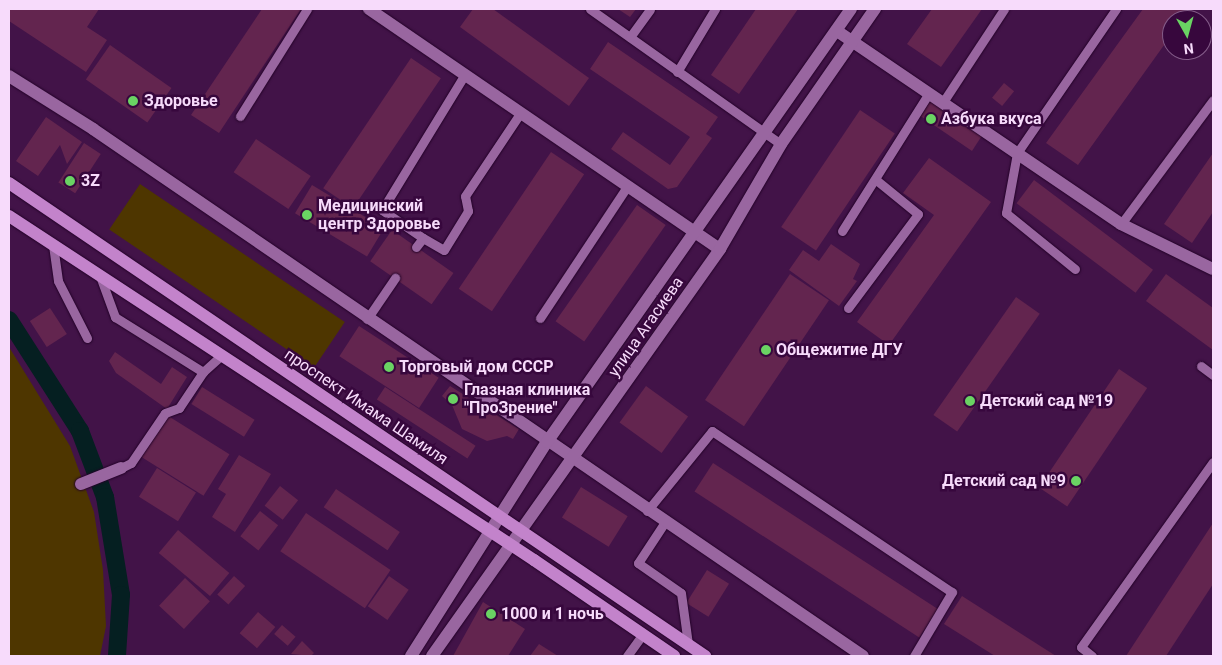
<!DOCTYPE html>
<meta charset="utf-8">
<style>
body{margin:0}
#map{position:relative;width:1222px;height:665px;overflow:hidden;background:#421348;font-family:Roboto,sans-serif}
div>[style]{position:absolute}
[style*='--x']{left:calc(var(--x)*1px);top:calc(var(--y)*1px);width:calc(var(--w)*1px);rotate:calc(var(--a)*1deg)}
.green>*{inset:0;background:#4e3600;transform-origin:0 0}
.canal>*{height:18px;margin:-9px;padding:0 9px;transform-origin:9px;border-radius:9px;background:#051f21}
.building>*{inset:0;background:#63254f;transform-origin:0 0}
.roads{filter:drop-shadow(0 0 1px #230228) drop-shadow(0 0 1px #230228)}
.service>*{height:9px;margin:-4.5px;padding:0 4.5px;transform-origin:4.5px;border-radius:4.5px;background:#9966a0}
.pedestrian>*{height:12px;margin:-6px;padding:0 6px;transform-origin:6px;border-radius:6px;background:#9966a0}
.minor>*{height:12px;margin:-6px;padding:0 6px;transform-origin:6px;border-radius:6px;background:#9966a0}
.secondary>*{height:12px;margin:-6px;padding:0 6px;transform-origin:6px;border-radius:6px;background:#9966a0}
.primary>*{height:12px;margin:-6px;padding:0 6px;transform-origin:6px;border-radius:6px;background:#c383cb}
.dots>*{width:14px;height:14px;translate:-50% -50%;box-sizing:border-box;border:2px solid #37073d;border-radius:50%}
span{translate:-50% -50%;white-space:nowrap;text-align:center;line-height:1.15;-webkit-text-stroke:5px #37073d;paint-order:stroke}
.poi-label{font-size:16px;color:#f7dbfb;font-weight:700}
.left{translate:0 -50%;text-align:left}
.right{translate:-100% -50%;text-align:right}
.street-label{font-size:16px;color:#f7dbfb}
.frame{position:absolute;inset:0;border:10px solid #f7dbfb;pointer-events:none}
.north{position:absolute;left:1162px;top:10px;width:50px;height:50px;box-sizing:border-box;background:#37073d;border:1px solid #845c89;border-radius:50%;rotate:173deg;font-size:14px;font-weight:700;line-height:20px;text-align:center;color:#f7dbfb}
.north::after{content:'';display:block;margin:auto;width:18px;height:22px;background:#6ad363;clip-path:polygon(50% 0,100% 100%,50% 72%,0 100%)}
</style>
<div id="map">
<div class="green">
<i style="left:140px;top:184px;width:247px;height:55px;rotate:34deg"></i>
<i style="clip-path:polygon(9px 347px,70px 446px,94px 512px,103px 570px,106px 626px,100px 656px,9px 656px)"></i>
</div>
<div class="canal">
<i style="--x:9;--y:320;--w:132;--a:57.4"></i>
<i style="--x:80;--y:431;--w:71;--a:69.3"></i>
<i style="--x:105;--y:497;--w:99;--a:80.7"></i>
<i style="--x:121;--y:595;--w:61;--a:93.8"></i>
</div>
<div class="building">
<i style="clip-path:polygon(9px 9px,99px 9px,87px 27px,107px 40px,86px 72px,9px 21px)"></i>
<i style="clip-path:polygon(262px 9px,301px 9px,219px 133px,191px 115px)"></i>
<i style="clip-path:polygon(473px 9px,493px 9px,589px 78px,569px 106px,460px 27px)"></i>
<i style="clip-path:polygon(618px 9px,636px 9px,630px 17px)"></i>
<i style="clip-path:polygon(756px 9px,798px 9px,739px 94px,711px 75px)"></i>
<i style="clip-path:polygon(932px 9px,982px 9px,941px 67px,907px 44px)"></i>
<i style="clip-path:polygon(1143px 9px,1190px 9px,1182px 20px,1172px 20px,1172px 34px,1078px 165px,1046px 143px)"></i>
<i style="clip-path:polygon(608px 42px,718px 117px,706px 134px,712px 138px,677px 187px,668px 189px,611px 149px,623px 132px,670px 165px,690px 137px,590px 69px)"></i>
<i style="left:110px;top:45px;width:75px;height:42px;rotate:35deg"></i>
<i style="left:411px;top:58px;width:36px;height:157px;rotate:34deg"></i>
<i style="left:1004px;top:83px;width:13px;height:19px;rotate:39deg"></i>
<i style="clip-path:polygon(928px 102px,942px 102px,983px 134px,972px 151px,919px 115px)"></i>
<i style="left:860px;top:110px;width:42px;height:141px;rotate:34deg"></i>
<i style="clip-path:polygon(46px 117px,82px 142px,67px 164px,60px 145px,38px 176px,16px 161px)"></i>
<i style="left:256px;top:139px;width:66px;height:40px;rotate:34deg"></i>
<i style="left:84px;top:143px;width:20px;height:47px;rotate:33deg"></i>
<i style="left:551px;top:152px;width:40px;height:165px;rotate:34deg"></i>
<i style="clip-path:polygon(1213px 153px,1213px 212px,1192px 243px,1164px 224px)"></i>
<i style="clip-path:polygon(929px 158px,991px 202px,889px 345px,857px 322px,934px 215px,903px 193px)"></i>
<i style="left:1034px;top:180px;width:149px;height:29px;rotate:37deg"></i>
<i style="left:312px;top:185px;width:84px;height:33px;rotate:31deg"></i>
<i style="left:637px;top:205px;width:35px;height:142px;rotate:35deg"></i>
<i style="left:392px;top:230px;width:75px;height:38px;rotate:35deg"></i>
<i style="clip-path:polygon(831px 244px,860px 264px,853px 279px,857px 281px,839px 306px,789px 270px,803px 250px,819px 261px)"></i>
<i style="left:790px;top:274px;width:47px;height:152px;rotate:34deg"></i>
<i style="clip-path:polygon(1166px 274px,1213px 308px,1213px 350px,1146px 301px)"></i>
<i style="left:1016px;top:297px;width:29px;height:144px;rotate:35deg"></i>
<i style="left:50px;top:308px;width:31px;height:24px;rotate:57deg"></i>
<i style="left:359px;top:326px;width:95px;height:36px;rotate:33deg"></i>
<i style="clip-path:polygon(115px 352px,161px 384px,172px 367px,187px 377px,167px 409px,116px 373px,109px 361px)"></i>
<i style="left:1119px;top:369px;width:34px;height:143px;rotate:34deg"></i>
<i style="clip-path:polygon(450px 386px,519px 429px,513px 439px,507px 436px,487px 441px,462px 429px,452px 405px,442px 396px)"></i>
<i style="left:646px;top:386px;width:52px;height:45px;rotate:36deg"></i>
<i style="left:202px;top:387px;width:62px;height:20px;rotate:32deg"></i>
<i style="left:385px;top:387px;width:108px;height:15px;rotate:33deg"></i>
<i style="left:165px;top:414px;width:76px;height:49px;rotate:32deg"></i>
<i style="clip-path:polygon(239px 455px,271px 474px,235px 532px,212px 517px,226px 494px,218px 489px)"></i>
<i style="left:713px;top:463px;width:268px;height:34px;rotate:33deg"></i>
<i style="left:157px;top:468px;width:46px;height:34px;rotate:32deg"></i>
<i style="left:280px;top:486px;width:23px;height:25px;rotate:38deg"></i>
<i style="left:581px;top:487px;width:55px;height:36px;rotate:32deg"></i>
<i style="left:336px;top:489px;width:77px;height:22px;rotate:34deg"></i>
<i style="left:260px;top:511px;width:23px;height:32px;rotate:38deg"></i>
<i style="left:306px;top:513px;width:102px;height:46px;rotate:34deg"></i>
<i style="clip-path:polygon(1213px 523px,1213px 584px,1166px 656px,1126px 656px)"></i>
<i style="left:178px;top:530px;width:67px;height:30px;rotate:40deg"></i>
<i style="left:707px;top:570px;width:26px;height:39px;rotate:32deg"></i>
<i style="left:234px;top:576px;width:15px;height:25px;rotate:42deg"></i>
<i style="left:389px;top:576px;width:24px;height:37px;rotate:35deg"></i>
<i style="left:185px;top:578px;width:34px;height:38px;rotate:43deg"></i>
<i style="clip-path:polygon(962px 596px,1056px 656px,995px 656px,944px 624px)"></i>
<i style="clip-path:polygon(483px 602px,525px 629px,508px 656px,453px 656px)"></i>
<i style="left:258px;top:612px;width:23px;height:28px;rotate:41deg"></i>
<i style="left:282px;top:625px;width:18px;height:12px;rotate:41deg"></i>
<i style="clip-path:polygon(302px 641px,314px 653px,311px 656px,291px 654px)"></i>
<i style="clip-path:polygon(539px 644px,558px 656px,530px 656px)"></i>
</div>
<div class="roads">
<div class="service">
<i style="--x:590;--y:9;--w:234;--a:35.3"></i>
<i style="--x:630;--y:37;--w:34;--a:-54"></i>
<i style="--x:677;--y:72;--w:74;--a:-58.9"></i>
<i style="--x:943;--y:102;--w:111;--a:-56.7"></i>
<i style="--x:240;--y:116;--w:126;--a:-57.9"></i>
<i style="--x:1121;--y:224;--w:154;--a:-53.4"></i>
<i style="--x:842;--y:231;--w:163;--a:-57.8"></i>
<i style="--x:423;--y:238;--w:24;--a:30"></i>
<i style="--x:444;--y:250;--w:46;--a:-58.4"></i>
<i style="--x:468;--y:211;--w:15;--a:-101"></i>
<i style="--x:465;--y:196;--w:101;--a:-56.3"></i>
<i style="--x:53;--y:245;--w:36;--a:82"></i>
<i style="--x:58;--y:281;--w:64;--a:63"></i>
<i style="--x:416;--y:247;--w:11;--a:-52"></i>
<i style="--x:423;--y:238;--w:50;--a:-145.7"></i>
<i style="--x:382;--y:210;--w:159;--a:-58.6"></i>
<i style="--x:1075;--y:269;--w:89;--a:-140.9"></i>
<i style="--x:1006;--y:213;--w:61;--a:-79.6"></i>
<i style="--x:1017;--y:153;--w:175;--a:-55.5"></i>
<i style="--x:100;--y:276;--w:44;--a:69.9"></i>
<i style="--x:115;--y:317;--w:104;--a:32"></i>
<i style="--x:203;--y:372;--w:24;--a:-42"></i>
<i style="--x:848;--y:308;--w:117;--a:-53.3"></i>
<i style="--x:918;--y:214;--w:55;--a:-140.9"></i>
<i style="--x:540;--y:318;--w:159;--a:-56.5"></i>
<i style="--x:367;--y:319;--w:50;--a:-55.7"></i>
<i style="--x:1201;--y:366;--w:15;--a:37"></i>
<i style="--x:121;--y:468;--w:11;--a:-27"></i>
<i style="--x:131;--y:463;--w:60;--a:-55.8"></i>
<i style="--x:165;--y:413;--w:15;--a:-20"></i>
<i style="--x:179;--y:408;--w:43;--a:-56.3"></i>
<i style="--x:647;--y:511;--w:103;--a:-50.9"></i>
<i style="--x:712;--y:431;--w:289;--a:33.9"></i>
<i style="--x:952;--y:592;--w:74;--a:120.7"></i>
<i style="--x:665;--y:522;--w:49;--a:123.4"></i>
<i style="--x:638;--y:563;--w:52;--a:34.9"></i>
<i style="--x:681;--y:593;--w:51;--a:82.2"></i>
<i style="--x:627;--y:656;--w:26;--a:-54"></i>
<i style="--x:1092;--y:656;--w:14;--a:-141"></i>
<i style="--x:1081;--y:647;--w:227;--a:-54.5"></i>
</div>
<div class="pedestrian">
<i style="--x:81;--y:484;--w:43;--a:-21.8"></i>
</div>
<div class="minor">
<i style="--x:369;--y:9;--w:425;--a:34.4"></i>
<i style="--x:837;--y:31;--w:343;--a:34.2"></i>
<i style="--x:1121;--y:224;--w:102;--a:26.1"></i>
<i style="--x:9;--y:76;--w:99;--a:32.2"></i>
<i style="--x:93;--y:129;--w:933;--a:34.39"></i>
</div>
<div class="secondary">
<i style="--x:411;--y:656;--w:254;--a:-57.6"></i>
<i style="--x:547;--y:442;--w:529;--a:-54.93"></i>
<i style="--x:432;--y:656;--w:499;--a:-54.7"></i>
<i style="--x:720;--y:249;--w:121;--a:-59.8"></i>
<i style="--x:781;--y:144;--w:165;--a:-55.2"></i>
</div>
<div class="primary">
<i style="--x:9;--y:183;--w:842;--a:34.2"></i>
<i style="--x:9;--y:216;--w:628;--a:33.23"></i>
<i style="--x:534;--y:560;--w:170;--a:34.4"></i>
</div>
</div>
<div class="dots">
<i style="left:133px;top:101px;background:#6ad363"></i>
<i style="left:931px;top:119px;background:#6ad363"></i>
<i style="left:70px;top:181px;background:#6ad363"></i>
<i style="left:307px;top:215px;background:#6ad363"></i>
<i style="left:766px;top:350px;background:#6ad363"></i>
<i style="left:389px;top:367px;background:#6ad363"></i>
<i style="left:453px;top:399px;background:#6ad363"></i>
<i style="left:970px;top:401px;background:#6ad363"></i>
<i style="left:1076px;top:481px;background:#6ad363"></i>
<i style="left:491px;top:614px;background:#6ad363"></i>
</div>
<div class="poi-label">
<span class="left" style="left:144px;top:101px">Здоровье</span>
<span class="left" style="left:941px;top:119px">Азбука вкуса</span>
<span class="left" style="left:81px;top:181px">3Z</span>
<span class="left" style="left:318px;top:215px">Медицинский<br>центр Здоровье</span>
<span class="left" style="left:776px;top:350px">Общежитие ДГУ</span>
<span class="left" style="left:399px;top:367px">Торговый дом СССР</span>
<span class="left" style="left:464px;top:399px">Глазная клиника<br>"ПроЗрение"</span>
<span class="left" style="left:980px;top:401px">Детский сад №19</span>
<span class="right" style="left:1066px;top:481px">Детский сад №9</span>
<span class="left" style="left:501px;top:614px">1000 и 1 ночь</span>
</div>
<div class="street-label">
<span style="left:646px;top:327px;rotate:-55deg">улица Агасиева</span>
<span style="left:366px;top:407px;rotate:34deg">проспект Имама Шамиля</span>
</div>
<div class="frame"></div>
<div class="north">N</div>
</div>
